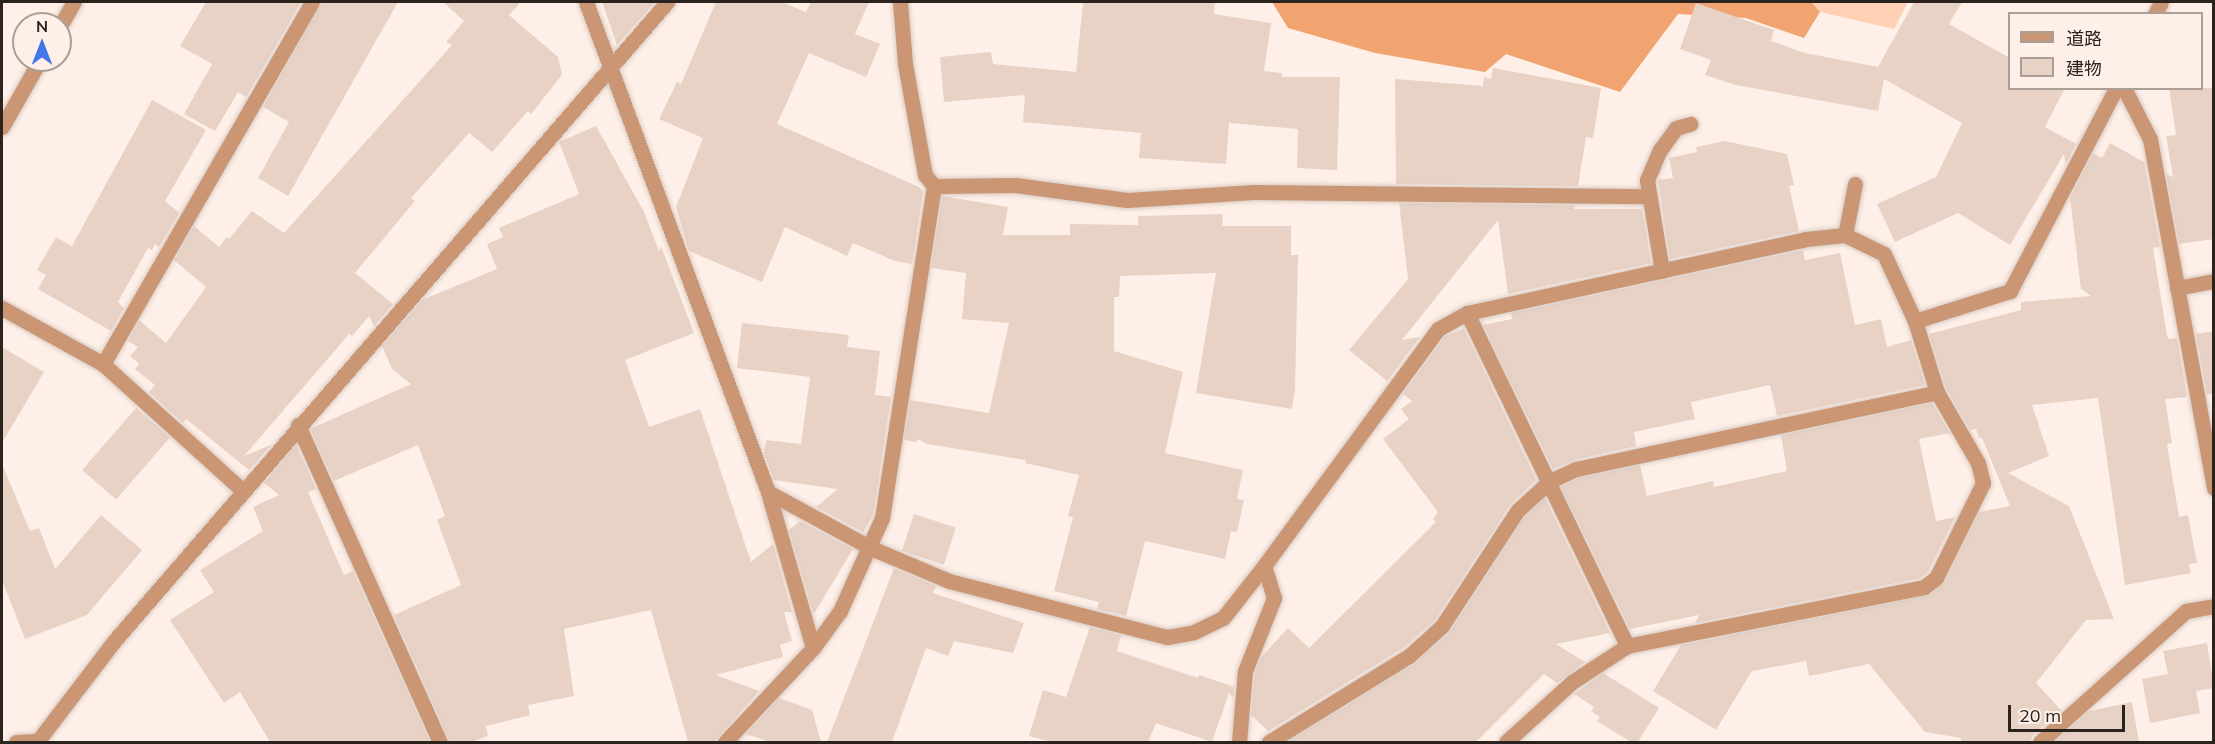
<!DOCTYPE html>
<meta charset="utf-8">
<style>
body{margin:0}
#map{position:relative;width:2215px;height:744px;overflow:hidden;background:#fef0e8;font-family:Mulish,"Noto Sans JP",sans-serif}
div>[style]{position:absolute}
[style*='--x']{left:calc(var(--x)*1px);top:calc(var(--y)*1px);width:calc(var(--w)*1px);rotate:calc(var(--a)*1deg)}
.green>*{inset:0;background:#ffd0b3}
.forest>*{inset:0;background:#f1a370}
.building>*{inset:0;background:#e8d2c5;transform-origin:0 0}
.roads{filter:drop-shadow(0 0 2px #d8cbc4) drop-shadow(0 0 2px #d8cbc4)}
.lane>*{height:15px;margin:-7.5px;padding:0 7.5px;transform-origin:7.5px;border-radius:7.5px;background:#ca9674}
.street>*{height:15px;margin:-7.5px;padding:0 7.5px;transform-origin:7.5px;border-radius:7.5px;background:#ca9674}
span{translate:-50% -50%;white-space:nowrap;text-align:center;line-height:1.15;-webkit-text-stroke:6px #fef0e8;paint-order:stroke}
.frame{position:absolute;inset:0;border:3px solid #2b231e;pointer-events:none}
.legend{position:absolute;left:2008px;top:12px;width:195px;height:78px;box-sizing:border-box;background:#fef0e8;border:2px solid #aa9e97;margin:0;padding:8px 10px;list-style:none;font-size:18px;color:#2b231e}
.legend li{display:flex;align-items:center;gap:12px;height:30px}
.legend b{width:30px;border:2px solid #aa9e97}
.north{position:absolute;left:12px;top:12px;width:60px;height:60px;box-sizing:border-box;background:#fef0e8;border:2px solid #aa9e97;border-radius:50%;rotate:0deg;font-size:16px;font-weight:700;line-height:24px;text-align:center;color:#2b231e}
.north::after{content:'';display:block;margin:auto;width:21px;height:27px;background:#4476e7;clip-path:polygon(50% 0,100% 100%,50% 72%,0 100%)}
.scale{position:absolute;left:2008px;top:705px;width:117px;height:27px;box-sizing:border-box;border:3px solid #2b231e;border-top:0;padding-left:8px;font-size:18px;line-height:21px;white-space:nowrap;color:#2b231e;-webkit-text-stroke:4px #fef0e8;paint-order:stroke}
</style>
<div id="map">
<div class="green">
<i style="clip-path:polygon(1811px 2px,1908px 2px,1894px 29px,1820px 12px)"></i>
</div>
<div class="forest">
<i style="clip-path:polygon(1272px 2px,1811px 2px,1820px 12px,1804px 38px,1746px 18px,1678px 14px,1620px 92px,1506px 54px,1485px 72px,1375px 53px,1288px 28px)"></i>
</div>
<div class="building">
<i style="clip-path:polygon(206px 2px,301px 2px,246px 97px,238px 92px,215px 131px,184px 114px,212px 64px,180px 46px)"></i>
<i style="clip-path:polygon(322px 2px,398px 2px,288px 196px,258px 178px,289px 122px,263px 107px)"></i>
<i style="clip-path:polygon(443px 2px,521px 2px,509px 15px,558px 57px,562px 75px,531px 114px,528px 111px,492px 152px,469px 133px,411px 198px,415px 201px,355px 273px,393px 304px,374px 326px,369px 316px,352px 336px,349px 334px,244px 456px,271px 445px,249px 470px,186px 419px,183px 423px,149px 392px,155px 385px,135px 369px,139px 364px,130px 356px,138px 347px,128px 341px,139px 320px,166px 343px,206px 287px,174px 260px,194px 226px,219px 247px,227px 237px,229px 239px,252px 211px,284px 233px,452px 45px,446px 42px,464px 21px)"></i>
<i style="clip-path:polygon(602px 2px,655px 2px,617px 45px)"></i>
<i style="clip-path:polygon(716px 2px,782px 2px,806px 12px,811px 2px,869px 2px,855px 34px,880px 44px,866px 77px,809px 53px,777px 124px,919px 187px,923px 192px,912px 264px,895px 261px,853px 243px,847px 256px,785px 227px,762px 282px,689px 251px,676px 207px,703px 138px,659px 119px,677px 82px,681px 84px)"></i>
<i style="clip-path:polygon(1083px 2px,1215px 2px,1214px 14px,1271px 23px,1264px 71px,1282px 73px,1282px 77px,1340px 77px,1337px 170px,1297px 168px,1298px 129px,1229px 123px,1226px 164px,1139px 158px,1141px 133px,1023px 122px,1025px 95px,944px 102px,940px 57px,991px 52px,993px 64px,1076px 72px)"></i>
<i style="clip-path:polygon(1914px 2px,1962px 2px,1949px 24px,2010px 58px,2010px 88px,2065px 88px,2045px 127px,2076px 144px,2066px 164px,2064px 154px,2010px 245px,1958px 213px,1895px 242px,1877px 204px,1936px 177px,1962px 123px,1884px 79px,1878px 111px,1736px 85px,1705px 75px,1711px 60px,1680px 49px,1696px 3px,1774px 30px,1771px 41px,1805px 53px,1878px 67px)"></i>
<i style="clip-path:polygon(1493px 68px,1601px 88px,1593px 138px,1586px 137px,1578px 186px,1396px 184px,1395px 79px,1483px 86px,1484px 77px,1491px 79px)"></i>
<i style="clip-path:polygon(2169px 88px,2214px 88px,2214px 239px,2179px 244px,2166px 174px,2173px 177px,2166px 136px,2176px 135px)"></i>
<i style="clip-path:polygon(152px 100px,206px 130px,165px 201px,179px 213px,159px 247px,155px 244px,152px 250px,148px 248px,118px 302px,124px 308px,111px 331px,38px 289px,46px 275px,37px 270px,56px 237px,72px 246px)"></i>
<i style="clip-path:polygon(596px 126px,644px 212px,659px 251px,661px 246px,694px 333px,625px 360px,649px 427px,700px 409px,751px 562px,773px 544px,792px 612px,784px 612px,792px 641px,780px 645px,783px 657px,716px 675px,759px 691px,715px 741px,688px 742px,651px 610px,564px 629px,574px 696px,528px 705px,530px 715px,486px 726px,488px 736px,472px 742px,450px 742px,394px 615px,461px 585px,437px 520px,445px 516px,418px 445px,334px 481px,310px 429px,411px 384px,392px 369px,382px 346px,422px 300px,497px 269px,487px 244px,503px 237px,499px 228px,579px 194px,559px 142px)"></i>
<i style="clip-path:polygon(1725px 141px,1787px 154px,1794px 185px,1789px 186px,1799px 231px,1670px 259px,1658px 180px,1673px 178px,1669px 158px,1697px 152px,1696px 147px)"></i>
<i style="clip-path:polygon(2110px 143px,2144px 162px,2160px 247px,2153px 248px,2167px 336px,2169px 339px,2177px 338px,2187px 397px,2165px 399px,2172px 443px,2167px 444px,2179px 517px,2188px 515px,2197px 563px,2189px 564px,2191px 573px,2125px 585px,2098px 398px,2032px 405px,2049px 456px,2008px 473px,2069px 506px,2114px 619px,2086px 620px,2036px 683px,2061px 710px,2033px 735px,2030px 742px,1961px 742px,1961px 738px,1925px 732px,1869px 664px,1809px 676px,1806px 661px,1752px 671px,1716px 730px,1653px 691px,1681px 645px,1929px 595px,1945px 582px,1979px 512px,2010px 506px,1982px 438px,1979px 438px,1976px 429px,1970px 430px,1946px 388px,1929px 334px,2021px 310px,2021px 302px,2091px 296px,2081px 289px,2070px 198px,2093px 153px,2102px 158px)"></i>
<i style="clip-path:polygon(942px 196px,1008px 207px,1003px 235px,1070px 235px,1070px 224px,1138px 225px,1138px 216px,1223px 214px,1222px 226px,1291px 226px,1291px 255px,1298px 255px,1295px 389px,1292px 409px,1196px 393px,1216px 273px,1120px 276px,1119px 297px,1114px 297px,1114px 351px,1183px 372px,1165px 453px,1243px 470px,1237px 499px,1244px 500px,1237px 532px,1231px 531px,1225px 559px,1145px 541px,1126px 616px,1097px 609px,1099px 602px,1054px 591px,1073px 517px,1068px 516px,1079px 475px,1025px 463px,1026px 460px,927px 444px,918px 439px,916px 442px,904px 440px,910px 400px,989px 413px,1009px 323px,962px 319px,966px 273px,931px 268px)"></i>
<i style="clip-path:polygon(1399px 203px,1575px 205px,1574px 209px,1642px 209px,1651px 263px,1508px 294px,1498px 220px,1402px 340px,1420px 337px,1387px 381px,1349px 350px,1408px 279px)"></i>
<i style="clip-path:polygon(1803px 250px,1805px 260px,1840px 253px,1855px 325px,1881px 319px,1887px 347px,1911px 340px,1925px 385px,1777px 416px,1770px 385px,1691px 402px,1695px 419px,1634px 432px,1636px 446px,1574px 460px,1553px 469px,1483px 325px,1512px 319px,1511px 313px)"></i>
<i style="clip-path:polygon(742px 323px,849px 335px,847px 347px,880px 351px,875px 395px,891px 397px,873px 515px,863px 532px,816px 507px,838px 489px,774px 480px,764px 453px,766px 440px,801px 444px,810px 377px,737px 368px)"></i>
<i style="clip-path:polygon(1464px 329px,1536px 480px,1510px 505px,1435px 620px,1403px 648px,1268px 731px,1251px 715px,1255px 673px,1261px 657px,1288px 628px,1309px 648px,1436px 522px,1433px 519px,1438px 512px,1383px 439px,1409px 419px,1401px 409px,1412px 401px,1403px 394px,1445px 336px)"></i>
<i style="clip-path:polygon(2214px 331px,2214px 394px,2207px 394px,2196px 334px)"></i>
<i style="clip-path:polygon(2px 347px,44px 372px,2px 443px)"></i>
<i style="clip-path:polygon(1932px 403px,1950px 433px,1919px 439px,1936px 521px,1955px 517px,1928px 572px,1920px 578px,1695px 623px,1699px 615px,1630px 629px,1561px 487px,1579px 478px,1640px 465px,1647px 496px,1713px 481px,1714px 487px,1787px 471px,1781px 435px)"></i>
<i style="left:136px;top:408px;width:45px;height:82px;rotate:41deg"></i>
<i style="clip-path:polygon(296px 445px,316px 489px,308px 492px,344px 575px,353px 571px,430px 742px,270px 742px,240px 692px,224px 703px,170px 620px,214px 592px,200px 570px,263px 531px,253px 507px,279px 495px,264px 483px)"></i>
<i style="clip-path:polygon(2px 464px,30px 531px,39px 528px,55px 569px,101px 515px,142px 550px,87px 615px,25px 639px,2px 580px)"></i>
<i style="clip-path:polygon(1545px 498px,1610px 633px,1556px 644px,1585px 662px,1557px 683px,1544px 674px,1476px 742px,1287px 742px,1414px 664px,1449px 633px,1525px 516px)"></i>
<i style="left:914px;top:514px;width:44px;height:39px;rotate:18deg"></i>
<i style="clip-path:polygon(800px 521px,853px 549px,815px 612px,813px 612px,789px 530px)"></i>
<i style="clip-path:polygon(894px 568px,936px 586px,933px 593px,1024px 623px,1013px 653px,954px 641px,948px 656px,926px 648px,892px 742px,827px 742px)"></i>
<i style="clip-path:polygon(1090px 627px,1121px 635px,1117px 651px,1198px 678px,1199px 675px,1232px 686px,1231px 689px,1234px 685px,1233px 697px,1229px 693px,1212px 742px,1156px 723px,1148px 742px,1052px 742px,1029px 736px,1043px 690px,1066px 697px)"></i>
<i style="clip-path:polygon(2207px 643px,2214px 688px,2196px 691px,2200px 713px,2150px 723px,2142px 679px,2168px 674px,2163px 651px)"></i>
<i style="clip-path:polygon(1603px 673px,1659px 708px,1638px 742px,1631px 742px,1597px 721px,1600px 717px,1591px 711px,1594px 707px,1574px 694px)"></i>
<i style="clip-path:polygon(779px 698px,812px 710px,821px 742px,770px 742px,746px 734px)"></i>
<i style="clip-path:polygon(2132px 702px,2139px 742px,2054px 742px,2089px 711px)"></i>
</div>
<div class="roads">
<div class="lane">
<i style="--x:1845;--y:235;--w:52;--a:-78.9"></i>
</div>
<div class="street">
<i style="--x:586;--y:2;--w:523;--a:69.62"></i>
<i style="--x:768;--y:492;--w:162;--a:73.9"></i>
<i style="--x:2155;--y:14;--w:13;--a:-63"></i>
<i style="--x:60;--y:26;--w:28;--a:-60"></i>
<i style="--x:2124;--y:88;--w:57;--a:63"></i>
<i style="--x:2150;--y:139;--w:355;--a:79.6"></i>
<i style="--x:2;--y:127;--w:77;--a:-60.4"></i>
<i style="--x:934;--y:186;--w:81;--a:-0.7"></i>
<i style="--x:1015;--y:185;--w:113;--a:7.6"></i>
<i style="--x:1127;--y:200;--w:127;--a:-3.6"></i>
<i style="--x:1254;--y:192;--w:394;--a:0.6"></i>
<i style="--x:1662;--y:271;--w:92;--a:-99.4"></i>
<i style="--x:1647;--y:180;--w:33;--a:-67"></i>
<i style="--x:1660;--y:150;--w:27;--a:-54"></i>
<i style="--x:1676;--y:128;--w:15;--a:-16"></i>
<i style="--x:2177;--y:288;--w:38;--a:-11"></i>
<i style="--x:2;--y:308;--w:115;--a:29"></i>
<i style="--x:103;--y:364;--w:188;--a:42.2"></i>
<i style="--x:1467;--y:313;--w:369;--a:64.3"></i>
<i style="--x:1915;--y:321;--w:100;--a:-17.5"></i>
<i style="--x:2010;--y:291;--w:229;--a:-62.4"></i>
<i style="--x:103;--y:364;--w:418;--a:-60"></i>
<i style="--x:298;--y:425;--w:347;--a:65.9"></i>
<i style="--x:768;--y:492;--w:117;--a:28.5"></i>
<i style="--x:871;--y:548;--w:85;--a:22.9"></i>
<i style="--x:949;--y:581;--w:225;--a:14.4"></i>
<i style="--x:1167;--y:637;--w:27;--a:-10"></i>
<i style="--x:1194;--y:632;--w:32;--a:-26"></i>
<i style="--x:1223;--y:618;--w:66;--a:-51.7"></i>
<i style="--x:1264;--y:566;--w:294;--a:-53.7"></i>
<i style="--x:1438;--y:329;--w:33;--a:-29"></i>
<i style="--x:1467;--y:313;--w:347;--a:-12.3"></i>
<i style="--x:1806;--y:239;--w:39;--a:-6"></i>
<i style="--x:1845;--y:235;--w:43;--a:26"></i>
<i style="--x:1884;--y:254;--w:74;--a:65.2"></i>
<i style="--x:1915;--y:321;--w:74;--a:72.8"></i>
<i style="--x:1937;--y:392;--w:82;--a:60"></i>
<i style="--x:1978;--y:463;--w:21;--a:76"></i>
<i style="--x:1983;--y:483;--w:106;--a:116.3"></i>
<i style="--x:1936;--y:578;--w:15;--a:143"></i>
<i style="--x:1924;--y:587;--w:303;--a:168.8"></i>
<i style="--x:1627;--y:646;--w:66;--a:146.8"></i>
<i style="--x:1572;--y:682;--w:89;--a:137.7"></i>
<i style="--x:16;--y:742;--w:22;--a:-3"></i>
<i style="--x:37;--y:742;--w:128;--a:-52.6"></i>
<i style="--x:115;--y:640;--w:844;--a:-49.13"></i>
<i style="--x:725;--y:742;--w:129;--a:-46.9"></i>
<i style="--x:813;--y:648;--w:46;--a:-53.9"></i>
<i style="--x:840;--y:611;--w:102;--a:-65.7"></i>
<i style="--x:882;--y:518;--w:336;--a:-81.1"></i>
<i style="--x:934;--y:186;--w:14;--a:-129"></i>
<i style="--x:925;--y:175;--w:113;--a:-100.2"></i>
<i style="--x:905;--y:64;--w:62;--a:-94.6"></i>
<i style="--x:1239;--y:742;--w:71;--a:-85.2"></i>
<i style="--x:1245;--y:671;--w:79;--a:-68.3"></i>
<i style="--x:1274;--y:598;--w:34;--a:-107"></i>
<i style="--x:1269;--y:742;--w:164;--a:-31.6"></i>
<i style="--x:1409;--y:656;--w:45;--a:-42.3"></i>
<i style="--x:1442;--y:626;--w:139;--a:-56.8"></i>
<i style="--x:1518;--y:510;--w:43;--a:-42.2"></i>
<i style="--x:1550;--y:481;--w:29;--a:-25"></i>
<i style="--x:1576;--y:469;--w:369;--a:-12"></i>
<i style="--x:2040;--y:742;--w:196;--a:-41.9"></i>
<i style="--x:2186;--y:611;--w:28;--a:-10"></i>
</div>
</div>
<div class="frame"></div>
<ul class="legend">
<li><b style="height:8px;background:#ca9674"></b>道路</li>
<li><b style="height:16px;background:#e8d2c5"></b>建物</li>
</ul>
<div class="north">N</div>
<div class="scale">20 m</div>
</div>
